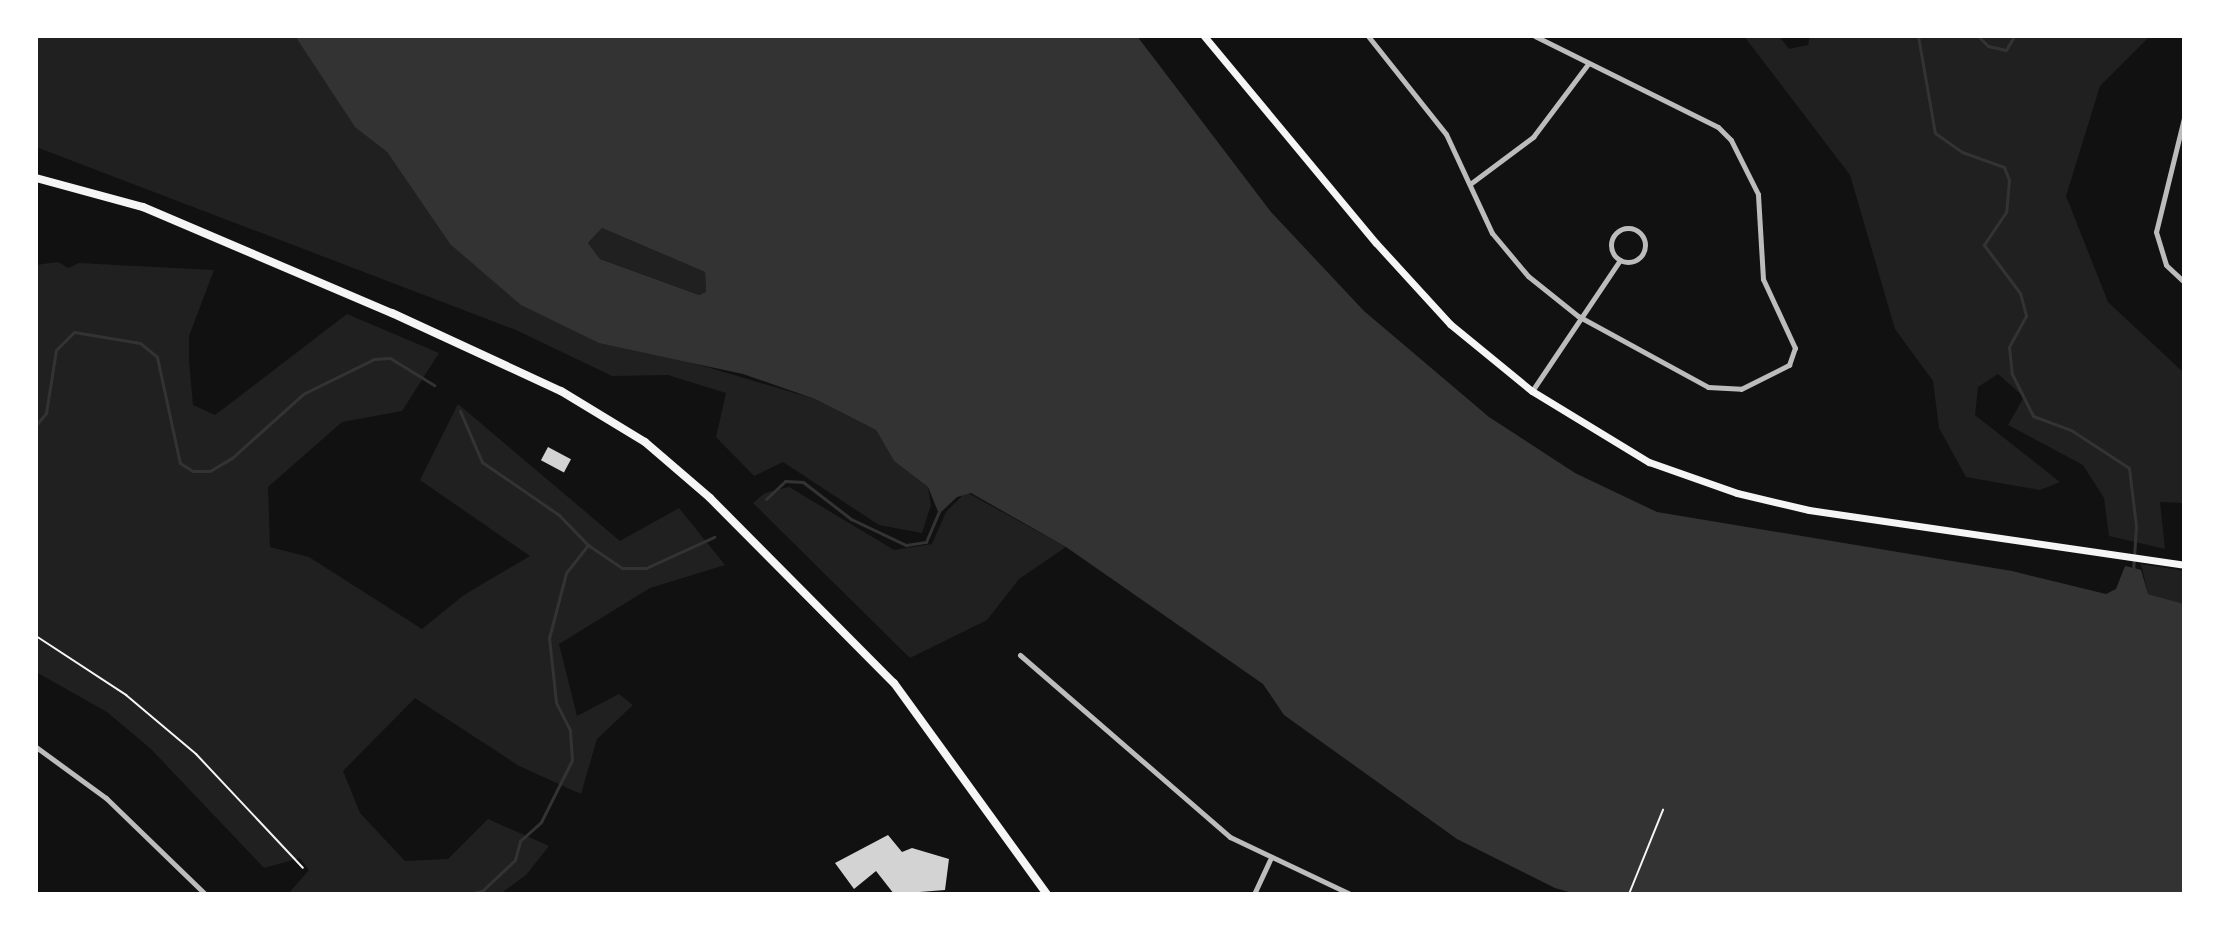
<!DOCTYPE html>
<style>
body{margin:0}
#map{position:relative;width:2220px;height:930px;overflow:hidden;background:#111;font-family:"Source Serif 4",serif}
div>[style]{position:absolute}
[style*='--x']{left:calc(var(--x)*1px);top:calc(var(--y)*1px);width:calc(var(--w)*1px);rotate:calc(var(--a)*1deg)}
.green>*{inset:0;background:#202020}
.water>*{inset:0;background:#333}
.stream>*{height:3px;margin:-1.5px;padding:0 1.5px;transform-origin:1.5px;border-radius:1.5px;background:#333}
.building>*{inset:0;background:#d3d3d3;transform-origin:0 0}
.path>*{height:2px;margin:-1px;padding:0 1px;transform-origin:1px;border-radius:1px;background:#f5f5f5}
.minor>*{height:5px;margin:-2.5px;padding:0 2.5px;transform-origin:2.5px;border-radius:2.5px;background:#bcbcbc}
.minor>.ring{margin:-2.5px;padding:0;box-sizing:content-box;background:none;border:5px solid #bcbcbc;border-radius:50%}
.secondary>*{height:7px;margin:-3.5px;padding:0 3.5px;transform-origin:3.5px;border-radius:3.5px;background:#f5f5f5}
.primary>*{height:8px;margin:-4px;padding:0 4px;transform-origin:4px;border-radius:4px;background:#f5f5f5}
span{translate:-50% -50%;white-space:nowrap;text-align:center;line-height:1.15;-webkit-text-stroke:8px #fff;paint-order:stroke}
.frame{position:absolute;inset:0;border:38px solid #fff;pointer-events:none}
</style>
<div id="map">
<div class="green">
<i style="clip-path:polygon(36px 36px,295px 36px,355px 126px,387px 152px,450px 244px,680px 359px,815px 399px,876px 430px,894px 461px,928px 487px,931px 505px,922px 533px,879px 525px,783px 462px,754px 476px,716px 437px,726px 393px,668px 375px,612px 376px,516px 330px,36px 147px)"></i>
<i style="clip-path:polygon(1744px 36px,1779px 36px,1789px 49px,1808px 45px,1810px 36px,2150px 36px,2100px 86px,2066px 196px,2108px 302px,2184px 373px,2184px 503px,2160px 502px,2165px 549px,2109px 536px,2104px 498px,2083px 465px,2008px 425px,2024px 397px,1998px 374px,1978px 387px,1975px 415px,2060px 482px,2040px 490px,1966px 477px,1939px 428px,1933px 381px,1895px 329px,1850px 175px)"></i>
<i style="clip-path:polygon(602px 228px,705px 272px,706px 292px,699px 295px,600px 259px,588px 243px)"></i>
<i style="clip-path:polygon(58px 262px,68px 268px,79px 263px,214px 270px,189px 336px,189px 361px,193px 405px,215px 415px,347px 314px,439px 353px,402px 411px,342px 422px,268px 487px,270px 547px,309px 557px,422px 629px,464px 595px,530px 556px,420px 480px,458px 404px,620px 541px,679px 508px,725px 565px,650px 588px,559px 644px,577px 716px,619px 694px,633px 705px,597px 739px,581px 794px,519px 766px,415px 698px,343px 771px,360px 813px,405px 861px,448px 859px,488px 819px,549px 846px,526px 875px,500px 894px,288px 894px,309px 870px,300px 858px,264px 868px,151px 749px,107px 712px,36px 672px,36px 265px)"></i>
<i style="clip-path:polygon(789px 487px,894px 550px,932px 544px,946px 512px,966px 492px,1066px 547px,1019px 579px,987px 620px,910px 658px,753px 503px,765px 493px)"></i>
<i style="clip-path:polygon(2141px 564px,2184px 571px,2184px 604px,2148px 594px)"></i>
</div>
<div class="water">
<i style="clip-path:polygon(evenodd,295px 36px,1137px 36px,1271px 212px,1364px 311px,1489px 417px,1575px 473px,1657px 512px,2012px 571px,2106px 594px,2116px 589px,2125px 566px,2134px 568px,2141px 570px,2148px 594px,2184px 604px,2184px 894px,1576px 894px,1555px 888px,1457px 839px,1284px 715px,1263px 684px,1066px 547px,971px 493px,957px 497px,939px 514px,928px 487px,894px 461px,876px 430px,815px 399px,743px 374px,599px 343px,521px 305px,450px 244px,387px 152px,355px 127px,295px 36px,602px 228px,705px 272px,706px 292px,699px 295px,600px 259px,588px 243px,602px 228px)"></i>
</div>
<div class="stream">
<i style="--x:1918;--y:36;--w:98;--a:80.1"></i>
<i style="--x:1935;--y:133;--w:33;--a:35"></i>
<i style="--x:1962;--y:152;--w:45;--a:19.7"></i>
<i style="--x:2004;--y:167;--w:14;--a:69"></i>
<i style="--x:2009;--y:180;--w:32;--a:95"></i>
<i style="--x:2006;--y:212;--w:40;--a:124"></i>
<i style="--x:1984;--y:245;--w:60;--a:53.1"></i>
<i style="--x:2020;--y:293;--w:24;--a:75"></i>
<i style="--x:2026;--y:316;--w:35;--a:119"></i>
<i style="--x:2009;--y:347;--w:27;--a:84"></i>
<i style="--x:2012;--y:374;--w:47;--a:63.4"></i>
<i style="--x:2033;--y:416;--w:40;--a:20.2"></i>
<i style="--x:2071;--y:430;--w:69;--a:33.2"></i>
<i style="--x:2129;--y:468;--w:58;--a:83.1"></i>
<i style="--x:2136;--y:526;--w:46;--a:93.7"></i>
<i style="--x:1978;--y:36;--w:14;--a:45"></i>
<i style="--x:1988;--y:46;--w:18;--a:13"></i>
<i style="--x:2006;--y:50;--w:16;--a:-60"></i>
<i style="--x:460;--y:411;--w:56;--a:66.7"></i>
<i style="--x:482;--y:462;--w:93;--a:34.5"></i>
<i style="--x:559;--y:515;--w:42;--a:46"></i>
<i style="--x:588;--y:545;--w:41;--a:34.1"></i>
<i style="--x:622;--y:568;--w:24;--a:0"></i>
<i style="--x:646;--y:568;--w:75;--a:-24.5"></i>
<i style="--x:36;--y:425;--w:16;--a:-50"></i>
<i style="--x:46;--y:413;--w:64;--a:-81"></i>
<i style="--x:56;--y:350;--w:25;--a:-45"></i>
<i style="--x:74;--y:332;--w:67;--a:9.5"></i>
<i style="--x:140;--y:343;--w:22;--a:39"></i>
<i style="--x:157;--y:357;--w:108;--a:77.8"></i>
<i style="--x:180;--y:463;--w:15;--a:32"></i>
<i style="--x:193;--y:471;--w:17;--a:0"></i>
<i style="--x:210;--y:471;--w:26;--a:-31"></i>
<i style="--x:232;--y:458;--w:96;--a:-42"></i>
<i style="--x:303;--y:394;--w:79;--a:-26.2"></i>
<i style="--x:374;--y:359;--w:16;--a:-4"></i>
<i style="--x:390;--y:358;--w:52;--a:31.5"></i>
<i style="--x:766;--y:499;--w:26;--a:-43"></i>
<i style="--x:785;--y:481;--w:18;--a:3"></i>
<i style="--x:803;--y:482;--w:61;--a:37.6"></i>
<i style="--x:851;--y:519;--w:61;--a:25.3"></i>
<i style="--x:906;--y:545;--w:20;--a:-9"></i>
<i style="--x:926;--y:542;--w:34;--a:-67"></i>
<i style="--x:469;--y:894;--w:13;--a:-13"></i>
<i style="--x:482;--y:891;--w:45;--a:-43.2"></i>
<i style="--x:515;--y:860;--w:20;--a:-75"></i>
<i style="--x:520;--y:841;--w:28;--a:-42"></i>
<i style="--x:541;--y:822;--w:69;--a:-63.4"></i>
<i style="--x:572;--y:760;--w:30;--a:-94"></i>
<i style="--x:570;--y:730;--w:31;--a:-117"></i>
<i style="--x:556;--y:702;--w:64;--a:-96.2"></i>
<i style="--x:549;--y:638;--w:67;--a:-75.3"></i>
<i style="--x:566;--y:573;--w:36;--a:-52"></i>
</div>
<div class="building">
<i style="left:548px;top:447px;width:26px;height:15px;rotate:28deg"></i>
<i style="clip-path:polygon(888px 835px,902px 852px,912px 848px,949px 859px,945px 890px,894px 894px,876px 871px,854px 889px,835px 863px)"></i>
</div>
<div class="path">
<i style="--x:36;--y:636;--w:108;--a:33.2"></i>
<i style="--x:126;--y:695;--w:92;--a:40.1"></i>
<i style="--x:196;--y:754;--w:156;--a:46.8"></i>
<i style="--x:1629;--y:894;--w:91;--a:-68"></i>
</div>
<div class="minor">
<i style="--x:1368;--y:36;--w:125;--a:51.5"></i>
<i style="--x:1446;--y:134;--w:109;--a:65.1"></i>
<i style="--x:1492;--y:233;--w:56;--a:50.1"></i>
<i style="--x:1528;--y:276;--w:64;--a:38.7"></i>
<i style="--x:1578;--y:316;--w:148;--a:28.6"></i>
<i style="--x:1708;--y:387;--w:33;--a:3"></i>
<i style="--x:1741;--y:389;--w:54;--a:-26.6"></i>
<i style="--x:1789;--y:365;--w:18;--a:-71"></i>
<i style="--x:1795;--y:348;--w:76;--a:-114.9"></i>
<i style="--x:1763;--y:279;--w:85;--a:-93.4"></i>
<i style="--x:1758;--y:194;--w:60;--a:-116.6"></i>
<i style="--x:1731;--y:140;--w:18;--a:-135"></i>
<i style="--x:1718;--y:127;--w:204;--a:-153.6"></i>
<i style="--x:2184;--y:118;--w:117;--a:103.8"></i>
<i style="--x:2156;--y:232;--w:34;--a:73"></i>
<i style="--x:2166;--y:265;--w:25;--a:43"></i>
<i style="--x:1470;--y:184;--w:79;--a:-36.7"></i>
<i style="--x:1533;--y:137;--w:91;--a:-53"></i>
<i class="ring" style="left:1611px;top:228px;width:29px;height:29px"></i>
<i style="--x:1532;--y:391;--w:158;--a:-56.1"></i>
<i style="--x:1020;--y:655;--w:278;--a:40.9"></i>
<i style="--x:1230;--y:837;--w:133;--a:25.4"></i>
<i style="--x:36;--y:747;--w:87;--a:36.1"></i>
<i style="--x:106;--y:798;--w:138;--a:44.1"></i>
<i style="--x:1254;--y:894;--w:38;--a:-65"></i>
</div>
<div class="secondary">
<i style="--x:1204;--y:36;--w:269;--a:50.3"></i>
<i style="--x:1376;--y:243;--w:110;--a:47.6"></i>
<i style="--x:1450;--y:324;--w:106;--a:39.3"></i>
<i style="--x:1532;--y:391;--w:137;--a:31.3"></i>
<i style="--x:1649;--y:462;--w:93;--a:19.4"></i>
<i style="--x:1737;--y:493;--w:74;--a:13.3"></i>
<i style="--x:1809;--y:510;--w:379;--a:8.3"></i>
</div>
<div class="primary">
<i style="--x:36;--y:178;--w:111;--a:15.2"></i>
<i style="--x:143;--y:207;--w:271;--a:23.1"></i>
<i style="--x:392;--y:313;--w:186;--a:24.8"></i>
<i style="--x:561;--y:391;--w:98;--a:31.3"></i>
<i style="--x:645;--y:442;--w:86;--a:40.7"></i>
<i style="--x:710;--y:498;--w:261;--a:45.2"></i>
<i style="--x:894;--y:683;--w:261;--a:54.1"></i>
</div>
<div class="frame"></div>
</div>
